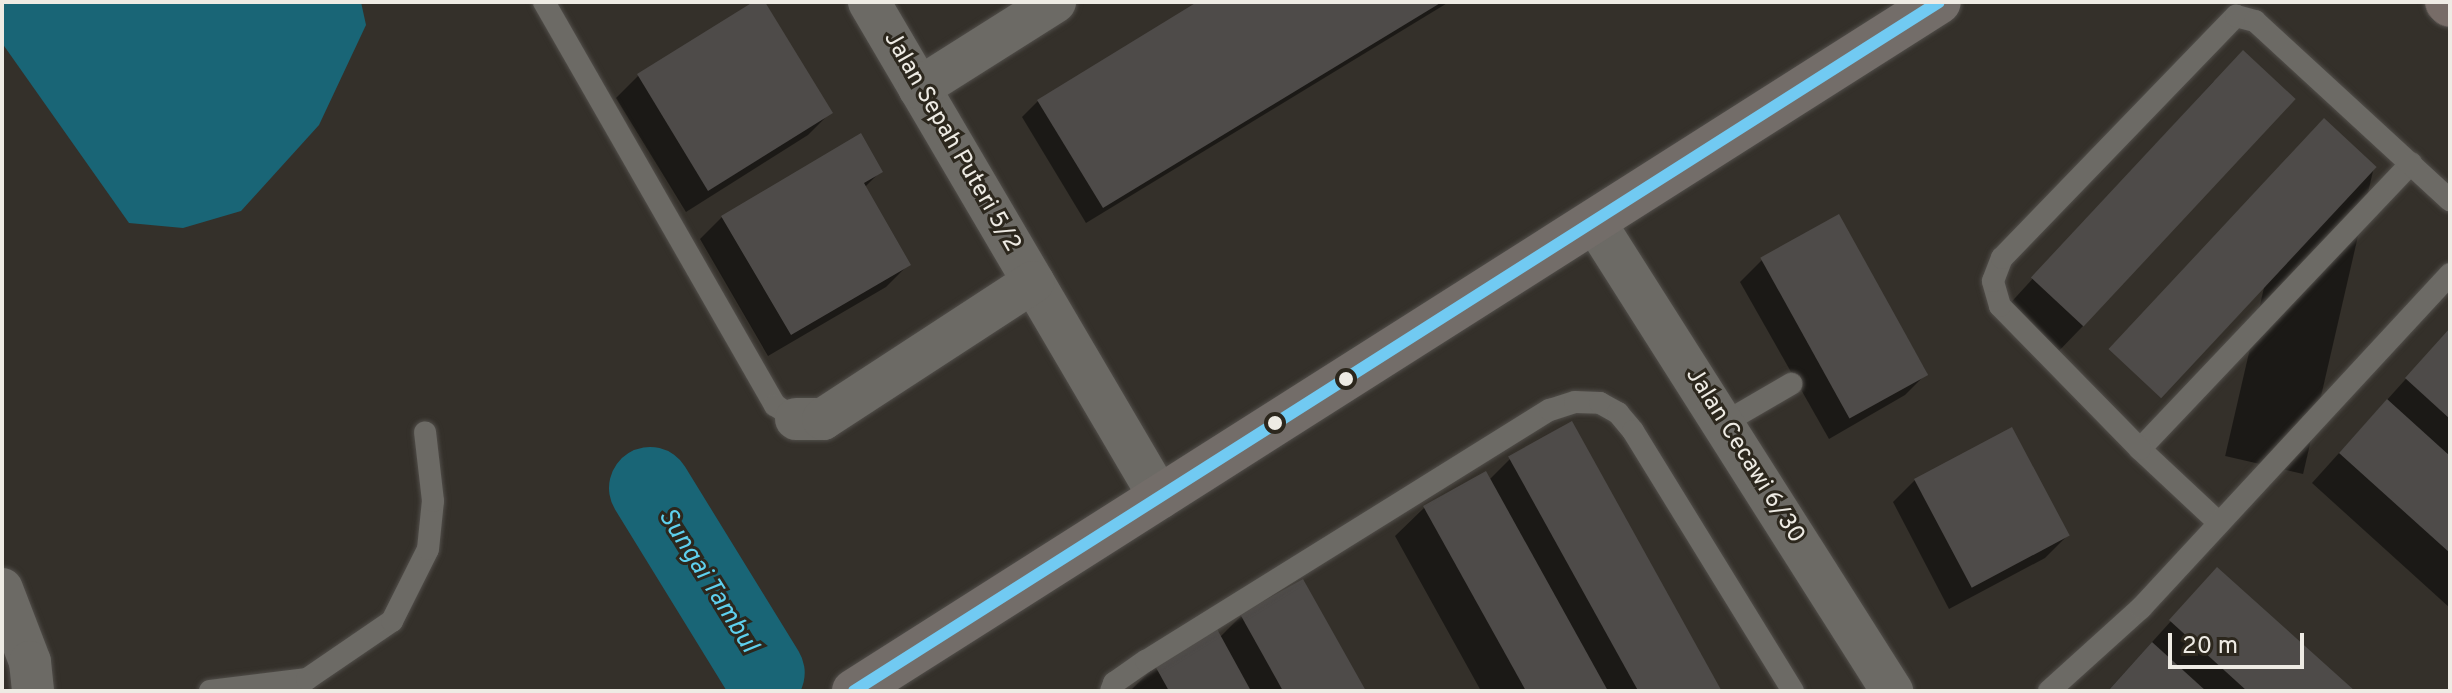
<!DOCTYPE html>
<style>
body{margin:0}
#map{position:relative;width:2452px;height:693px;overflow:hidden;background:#34302a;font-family:Overpass,sans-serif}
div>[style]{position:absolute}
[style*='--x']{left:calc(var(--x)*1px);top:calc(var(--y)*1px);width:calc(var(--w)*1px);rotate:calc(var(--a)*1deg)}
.water>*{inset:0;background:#196576}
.shadow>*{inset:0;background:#0007;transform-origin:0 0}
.river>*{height:82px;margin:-41px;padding:0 41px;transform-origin:41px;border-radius:41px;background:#196576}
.building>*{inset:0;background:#4e4b49;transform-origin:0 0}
.roads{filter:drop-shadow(0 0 2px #514e4a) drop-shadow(0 0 2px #514e4a)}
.lane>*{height:22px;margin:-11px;padding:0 11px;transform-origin:11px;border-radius:11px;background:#6c6a65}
.street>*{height:42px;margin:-21px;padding:0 21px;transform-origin:21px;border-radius:21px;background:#6c6a65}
.secondary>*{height:44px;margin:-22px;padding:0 22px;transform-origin:22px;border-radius:22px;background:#736d69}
.highway>*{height:44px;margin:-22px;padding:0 22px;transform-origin:22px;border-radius:22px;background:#776c67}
.bus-1>*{height:12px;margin:-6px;padding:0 6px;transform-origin:6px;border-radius:6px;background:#71caf2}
.dots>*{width:22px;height:22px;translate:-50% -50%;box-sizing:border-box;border:4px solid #2c271d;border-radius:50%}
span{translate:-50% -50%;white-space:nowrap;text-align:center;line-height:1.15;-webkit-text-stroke:6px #2c271d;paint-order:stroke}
.street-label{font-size:24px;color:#eeebe4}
.water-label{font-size:26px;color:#5ed0ee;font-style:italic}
.frame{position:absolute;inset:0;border:4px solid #eeebe4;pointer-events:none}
.scale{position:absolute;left:2168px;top:633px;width:136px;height:36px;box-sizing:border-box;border:4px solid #eeebe4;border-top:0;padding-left:10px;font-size:24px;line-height:28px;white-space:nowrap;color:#eeebe4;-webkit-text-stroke:6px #2c271d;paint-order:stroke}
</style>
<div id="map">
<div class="water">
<i style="clip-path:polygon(2px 2px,361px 2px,366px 25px,319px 125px,241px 211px,183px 228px,129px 223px,2px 43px)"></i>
</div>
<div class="shadow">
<i style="clip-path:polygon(756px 2px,763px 2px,830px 113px,808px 135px,686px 212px,616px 98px,638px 76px)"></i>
<i style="clip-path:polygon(1201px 2px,1449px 2px,1086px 223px,1022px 117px,1038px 101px)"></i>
<i style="clip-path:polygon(2214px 81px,2083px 326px,2055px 355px,2005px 309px)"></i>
<i style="left:2296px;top:149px;width:80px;height:315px;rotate:13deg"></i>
<i style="clip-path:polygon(880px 172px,864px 188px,908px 265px,886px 287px,768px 356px,700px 239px,722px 217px)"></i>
<i style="clip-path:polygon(1838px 217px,1927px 373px,1905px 395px,1829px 439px,1740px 282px,1762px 260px)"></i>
<i style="clip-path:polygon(2450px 330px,2450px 608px,2312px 483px)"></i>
<i style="clip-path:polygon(1511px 458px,1720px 691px,1481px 691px,1395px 536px,1424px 508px,1489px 480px)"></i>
<i style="clip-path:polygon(1915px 480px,2067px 536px,2045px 558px,1949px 609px,1893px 502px)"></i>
<i style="clip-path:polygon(2217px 570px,2352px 691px,2108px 691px)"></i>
<i style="clip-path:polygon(1241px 616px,1363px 691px,1130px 691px,1155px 666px,1219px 638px)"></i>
</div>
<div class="river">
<i style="--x:650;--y:488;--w:217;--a:58.4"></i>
</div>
<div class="building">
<i style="clip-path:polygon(753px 2px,765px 2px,833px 113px,708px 191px,637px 74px)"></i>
<i style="clip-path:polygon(1197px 2px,1442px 2px,1103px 208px,1037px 100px)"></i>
<i style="left:2243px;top:50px;width:72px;height:311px;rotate:43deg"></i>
<i style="left:2324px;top:118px;width:72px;height:316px;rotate:43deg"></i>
<i style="clip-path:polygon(861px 133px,883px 172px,864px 183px,911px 265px,791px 335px,721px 216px)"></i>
<i style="left:1839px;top:214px;width:184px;height:90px;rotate:61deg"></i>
<i style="clip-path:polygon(2450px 328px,2450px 419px,2405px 378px)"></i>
<i style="clip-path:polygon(2387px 399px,2450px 456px,2450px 553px,2339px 453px)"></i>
<i style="left:1572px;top:421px;width:309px;height:73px;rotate:61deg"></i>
<i style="left:2012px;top:427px;width:123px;height:111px;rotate:62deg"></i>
<i style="clip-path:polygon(1486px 471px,1608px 691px,1526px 691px,1423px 506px)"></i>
<i style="clip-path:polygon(2217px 567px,2355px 691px,2247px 691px,2169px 620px)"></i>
<i style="clip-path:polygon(1303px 579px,1366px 691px,1283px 691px,1240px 614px)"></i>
<i style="clip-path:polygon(1217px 629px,1251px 691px,1169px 691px,1154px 664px)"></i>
<i style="clip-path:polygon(2152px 642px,2206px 691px,2108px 691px)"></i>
</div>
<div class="roads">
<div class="lane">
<i style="--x:544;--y:2;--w:465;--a:60.2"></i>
<i style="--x:775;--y:405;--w:25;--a:34"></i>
<i style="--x:1724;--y:423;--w:78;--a:-30.2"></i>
<i style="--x:2140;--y:449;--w:394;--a:-46.5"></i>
<i style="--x:2219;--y:523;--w:108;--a:-136.9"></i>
<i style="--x:2140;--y:449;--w:200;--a:-134.4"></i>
<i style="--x:2000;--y:306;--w:26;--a:-106"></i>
<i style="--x:1993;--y:281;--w:25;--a:-69"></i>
<i style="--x:2002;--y:258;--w:337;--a:-46"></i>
<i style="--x:2236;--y:16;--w:20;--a:15"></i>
<i style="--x:2255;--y:21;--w:265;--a:42.6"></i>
<i style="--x:210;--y:691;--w:98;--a:-7.1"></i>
<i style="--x:307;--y:679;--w:103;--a:-34.3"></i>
<i style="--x:392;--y:621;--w:80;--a:-63.4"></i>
<i style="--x:428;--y:549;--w:48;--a:-84.1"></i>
<i style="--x:433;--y:501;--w:69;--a:-96.6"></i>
<i style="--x:1111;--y:691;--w:9;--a:-69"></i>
<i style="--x:1114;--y:683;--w:39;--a:-35"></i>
<i style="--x:1146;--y:661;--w:476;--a:-31.9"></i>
<i style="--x:1550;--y:410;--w:26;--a:-18"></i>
<i style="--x:1575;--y:402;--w:25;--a:2"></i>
<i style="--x:1600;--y:403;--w:21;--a:29"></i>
<i style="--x:1618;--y:413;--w:23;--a:50"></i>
<i style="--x:1633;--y:431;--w:305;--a:58.4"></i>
<i style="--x:2049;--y:691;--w:124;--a:-42.1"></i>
<i style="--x:2141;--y:608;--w:455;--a:-47.2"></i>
</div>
<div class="street">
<i style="--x:869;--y:2;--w:575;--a:59.6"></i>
<i style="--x:919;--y:88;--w:161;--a:-32.3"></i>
<i style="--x:1594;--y:221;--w:557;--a:57.62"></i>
<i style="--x:796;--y:419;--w:27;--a:0"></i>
<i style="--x:823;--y:419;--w:251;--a:-33.1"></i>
<i style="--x:2;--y:589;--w:78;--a:69"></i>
<i style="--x:30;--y:662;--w:29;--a:84"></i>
</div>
<div class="secondary">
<i style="--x:854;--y:691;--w:1285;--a:-32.42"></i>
</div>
<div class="highway">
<i style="--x:2447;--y:2;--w:4;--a:45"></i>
</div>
</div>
<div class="bus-1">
<i style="--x:854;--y:691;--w:1285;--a:-32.42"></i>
</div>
<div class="dots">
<i style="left:1346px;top:379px;background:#eeebe4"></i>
<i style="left:1275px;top:423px;background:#eeebe4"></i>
</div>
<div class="street-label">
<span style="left:951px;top:142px;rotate:60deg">Jalan Sepah Puteri 5/2</span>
<span style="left:1744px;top:456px;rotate:58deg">Jalan Cecawi 6/30</span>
</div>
<div class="water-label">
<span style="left:707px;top:581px;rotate:58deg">Sungai Tambul</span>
</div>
<div class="frame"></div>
<div class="scale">20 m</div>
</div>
